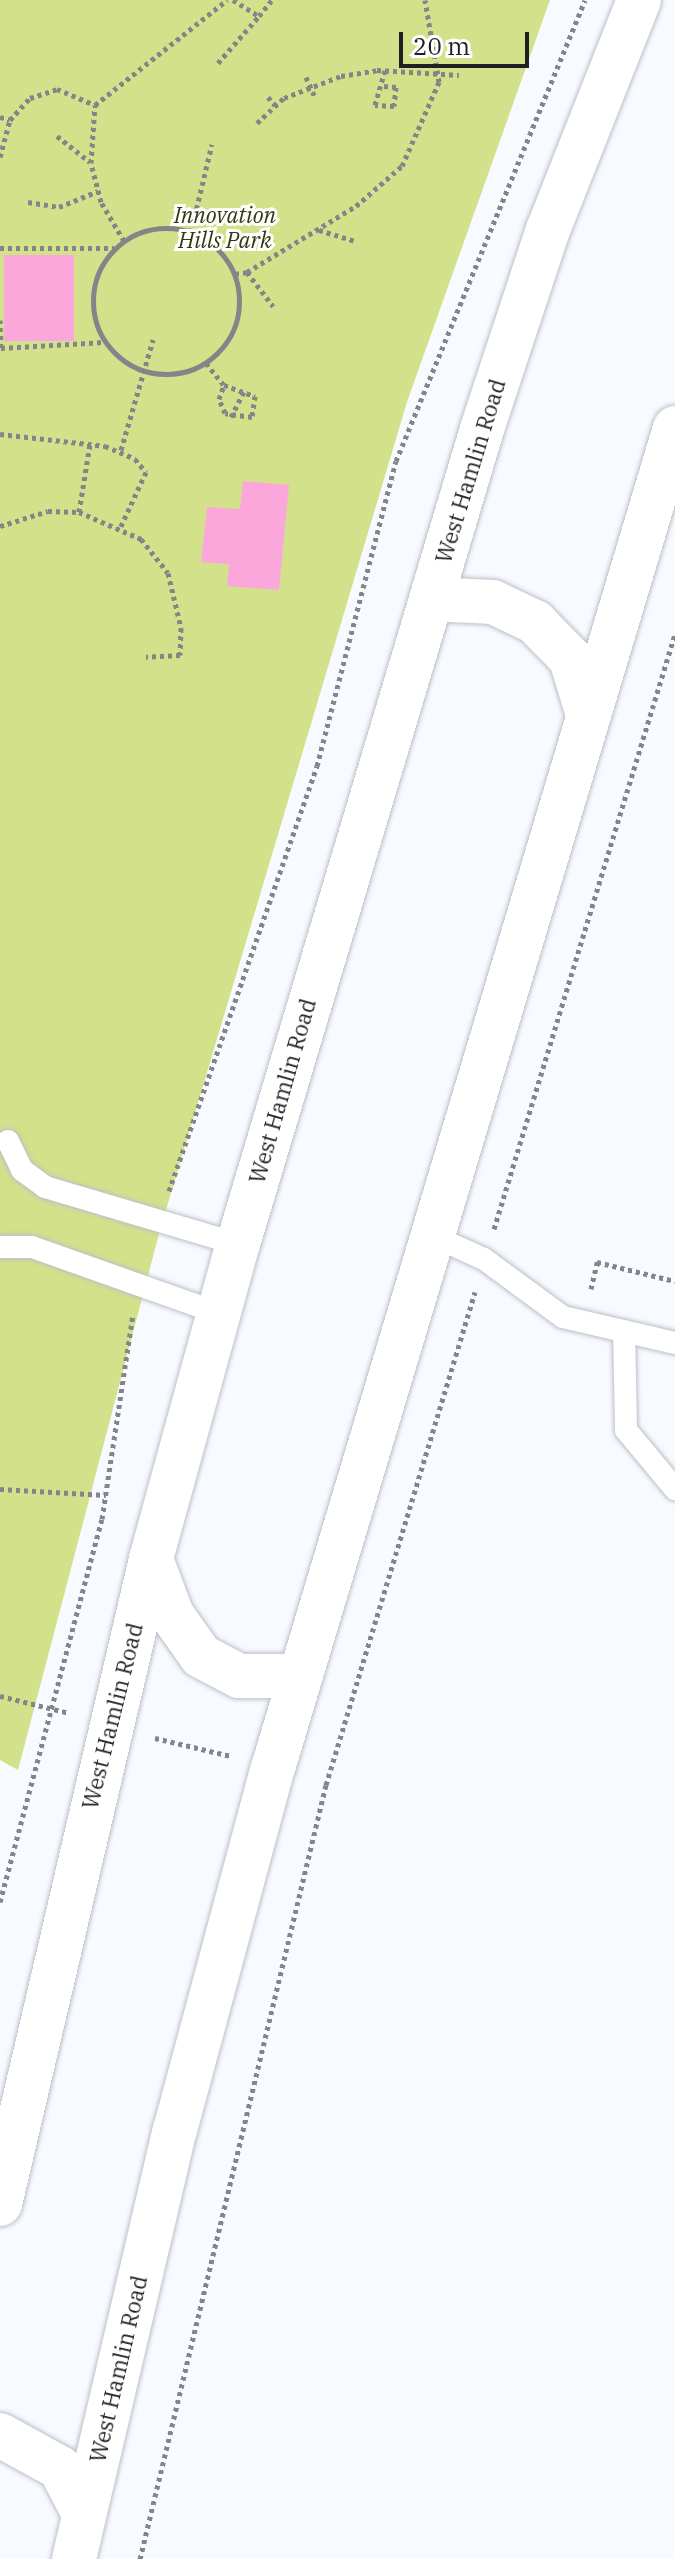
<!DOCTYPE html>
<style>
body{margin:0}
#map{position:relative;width:675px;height:2559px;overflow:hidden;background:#f7faff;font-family:"IBM Plex Serif",serif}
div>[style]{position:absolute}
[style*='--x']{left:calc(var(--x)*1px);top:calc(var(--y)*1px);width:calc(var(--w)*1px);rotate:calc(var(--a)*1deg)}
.green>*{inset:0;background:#d3e18a}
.building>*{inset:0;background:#fca7db;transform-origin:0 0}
.path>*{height:5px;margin-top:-2.5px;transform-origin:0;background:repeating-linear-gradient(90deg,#838589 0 4px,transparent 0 8px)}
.path>.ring{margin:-2.5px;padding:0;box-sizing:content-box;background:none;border:5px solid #838589;border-radius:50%}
.roads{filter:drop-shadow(0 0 2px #bbc0c7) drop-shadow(0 0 2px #bbc0c7)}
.lane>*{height:22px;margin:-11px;padding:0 11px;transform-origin:11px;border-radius:11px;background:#fff}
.secondary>*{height:44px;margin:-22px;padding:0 22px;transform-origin:22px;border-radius:22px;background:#fff}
span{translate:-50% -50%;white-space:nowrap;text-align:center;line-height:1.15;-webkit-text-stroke:6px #fff;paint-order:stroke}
.park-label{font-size:22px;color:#333811;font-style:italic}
.street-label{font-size:22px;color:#1f2023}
.scale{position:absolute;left:399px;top:32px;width:130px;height:36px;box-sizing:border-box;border:4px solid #1f2023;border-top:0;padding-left:10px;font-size:24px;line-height:28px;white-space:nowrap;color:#1f2023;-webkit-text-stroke:6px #fff;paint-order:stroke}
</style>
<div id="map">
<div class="green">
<i style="clip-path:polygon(0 0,550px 0,407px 402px,160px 1230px,18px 1770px,0 1760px)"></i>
</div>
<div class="building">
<i style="left:4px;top:255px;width:70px;height:86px"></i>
<i style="clip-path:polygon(243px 481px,289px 485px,279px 590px,227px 586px,229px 564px,201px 562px,207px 507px,240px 509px)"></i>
</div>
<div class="path">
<i style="--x:233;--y:0;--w:31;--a:32"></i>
<i style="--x:259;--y:16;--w:21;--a:-51"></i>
<i style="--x:218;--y:63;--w:62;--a:-48.9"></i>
<i style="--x:306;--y:77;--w:22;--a:66"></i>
<i style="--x:384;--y:86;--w:12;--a:5"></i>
<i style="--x:396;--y:87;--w:19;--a:96"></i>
<i style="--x:394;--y:106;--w:19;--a:-177"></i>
<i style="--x:375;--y:105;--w:36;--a:-74"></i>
<i style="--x:268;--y:97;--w:11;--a:49"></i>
<i style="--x:0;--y:117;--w:10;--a:17"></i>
<i style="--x:257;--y:123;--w:37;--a:-43"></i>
<i style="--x:284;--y:98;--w:61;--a:-21.1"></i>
<i style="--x:341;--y:76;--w:36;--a:-9"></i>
<i style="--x:377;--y:70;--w:82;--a:3.5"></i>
<i style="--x:57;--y:136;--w:42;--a:38.2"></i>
<i style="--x:0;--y:157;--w:38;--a:-75"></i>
<i style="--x:10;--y:120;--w:30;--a:-48"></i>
<i style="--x:30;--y:98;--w:28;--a:-18"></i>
<i style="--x:57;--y:89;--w:41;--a:22.8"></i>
<i style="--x:28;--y:202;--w:31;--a:9"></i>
<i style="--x:59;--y:207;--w:42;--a:-22.3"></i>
<i class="ring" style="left:93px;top:228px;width:141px;height:141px"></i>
<i style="--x:319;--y:230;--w:39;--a:17"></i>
<i style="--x:191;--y:232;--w:90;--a:-76.6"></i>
<i style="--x:124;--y:241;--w:45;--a:-120.5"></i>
<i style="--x:101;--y:202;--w:40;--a:-104.4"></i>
<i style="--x:91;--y:163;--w:58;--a:-86.1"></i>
<i style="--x:95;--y:105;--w:169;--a:-38.5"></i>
<i style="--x:0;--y:248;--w:114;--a:0"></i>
<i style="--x:247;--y:272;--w:127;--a:-31.2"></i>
<i style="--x:356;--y:206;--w:61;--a:-41"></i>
<i style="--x:402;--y:166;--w:92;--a:-66.2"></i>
<i style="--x:439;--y:82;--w:83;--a:-99.7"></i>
<i style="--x:235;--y:274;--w:12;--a:-9"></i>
<i style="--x:247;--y:272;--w:43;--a:52.6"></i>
<i style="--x:0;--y:320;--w:28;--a:88"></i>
<i style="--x:1;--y:348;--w:104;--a:-3.3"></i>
<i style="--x:206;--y:363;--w:28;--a:51"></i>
<i style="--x:224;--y:385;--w:33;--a:20"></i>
<i style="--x:255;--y:396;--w:21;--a:98"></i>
<i style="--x:252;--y:417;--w:27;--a:-172"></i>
<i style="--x:225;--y:413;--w:15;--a:-113"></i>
<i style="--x:219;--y:399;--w:15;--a:-70"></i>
<i style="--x:231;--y:417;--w:31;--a:-63"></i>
<i style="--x:0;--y:434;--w:106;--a:6.5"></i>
<i style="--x:105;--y:446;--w:33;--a:23"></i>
<i style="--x:135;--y:459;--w:17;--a:50"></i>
<i style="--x:146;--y:472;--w:60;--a:114.8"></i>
<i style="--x:121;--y:450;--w:115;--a:-73.8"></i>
<i style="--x:79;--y:512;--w:69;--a:-80.8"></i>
<i style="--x:0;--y:526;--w:50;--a:-17.4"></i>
<i style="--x:48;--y:511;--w:31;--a:2"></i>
<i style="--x:79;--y:512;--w:68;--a:23.5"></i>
<i style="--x:141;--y:539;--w:43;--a:51.5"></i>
<i style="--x:168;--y:573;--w:57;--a:76.7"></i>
<i style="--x:181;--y:628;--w:27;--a:92"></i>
<i style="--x:180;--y:655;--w:34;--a:177"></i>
<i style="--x:169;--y:1191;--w:450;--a:-70.8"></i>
<i style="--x:317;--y:766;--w:315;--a:-75.5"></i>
<i style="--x:396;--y:461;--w:498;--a:-67.7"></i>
<i style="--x:494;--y:1229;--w:622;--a:-73.08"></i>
<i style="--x:591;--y:1289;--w:28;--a:-77"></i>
<i style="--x:597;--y:1262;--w:80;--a:13.7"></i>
<i style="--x:0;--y:1489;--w:106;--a:3.2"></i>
<i style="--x:0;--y:1696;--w:71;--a:13.8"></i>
<i style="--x:155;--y:1738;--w:78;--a:13.3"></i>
<i style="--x:0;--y:1902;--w:396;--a:-75.1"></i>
<i style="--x:102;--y:1519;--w:206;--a:-81.4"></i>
<i style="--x:140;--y:2559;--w:796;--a:-76.49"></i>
<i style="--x:326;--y:1785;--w:515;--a:-73.18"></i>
</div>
<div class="roads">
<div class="lane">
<i style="--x:8;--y:1141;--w:32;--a:64"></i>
<i style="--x:22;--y:1170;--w:29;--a:36"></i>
<i style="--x:45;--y:1187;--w:201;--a:16.5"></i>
<i style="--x:431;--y:1235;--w:58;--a:24.4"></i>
<i style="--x:484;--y:1259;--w:98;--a:36.3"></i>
<i style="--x:563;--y:1317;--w:115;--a:13.1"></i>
<i style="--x:0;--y:1247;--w:32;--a:0"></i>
<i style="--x:32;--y:1247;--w:197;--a:19.5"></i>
<i style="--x:624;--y:1331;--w:99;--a:88.8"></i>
<i style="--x:626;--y:1430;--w:77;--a:50.3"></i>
</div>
<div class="secondary">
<i style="--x:431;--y:599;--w:62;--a:2.8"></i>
<i style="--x:493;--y:602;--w:47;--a:25.5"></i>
<i style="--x:535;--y:622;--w:52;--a:45.8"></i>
<i style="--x:571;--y:659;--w:59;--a:73.1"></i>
<i style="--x:151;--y:1559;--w:60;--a:69.4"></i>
<i style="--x:172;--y:1615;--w:50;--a:54.7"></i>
<i style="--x:201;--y:1656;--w:43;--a:27.8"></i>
<i style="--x:239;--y:1676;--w:60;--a:0"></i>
<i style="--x:0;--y:2204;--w:662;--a:-76.82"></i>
<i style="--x:151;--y:1559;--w:327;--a:-74.6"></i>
<i style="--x:238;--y:1244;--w:851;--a:-73.33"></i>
<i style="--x:482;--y:429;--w:210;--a:-71.7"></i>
<i style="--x:548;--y:230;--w:247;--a:-68.4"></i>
<i style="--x:0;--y:2435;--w:68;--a:28.8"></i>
<i style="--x:60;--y:2468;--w:52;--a:62.4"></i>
<i style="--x:74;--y:2559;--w:441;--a:-76.8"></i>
<i style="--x:175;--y:2130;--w:375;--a:-74.9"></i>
<i style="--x:273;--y:1768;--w:1399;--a:-73.3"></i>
</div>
</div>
<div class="park-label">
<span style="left:225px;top:227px">Innovation<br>Hills Park</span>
</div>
<div class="street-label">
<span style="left:470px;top:471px;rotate:-73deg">West Hamlin Road</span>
<span style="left:282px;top:1091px;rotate:-74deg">West Hamlin Road</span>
<span style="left:112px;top:1716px;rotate:-76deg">West Hamlin Road</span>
<span style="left:118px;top:2369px;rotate:-77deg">West Hamlin Road</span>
</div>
<div class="scale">20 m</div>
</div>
